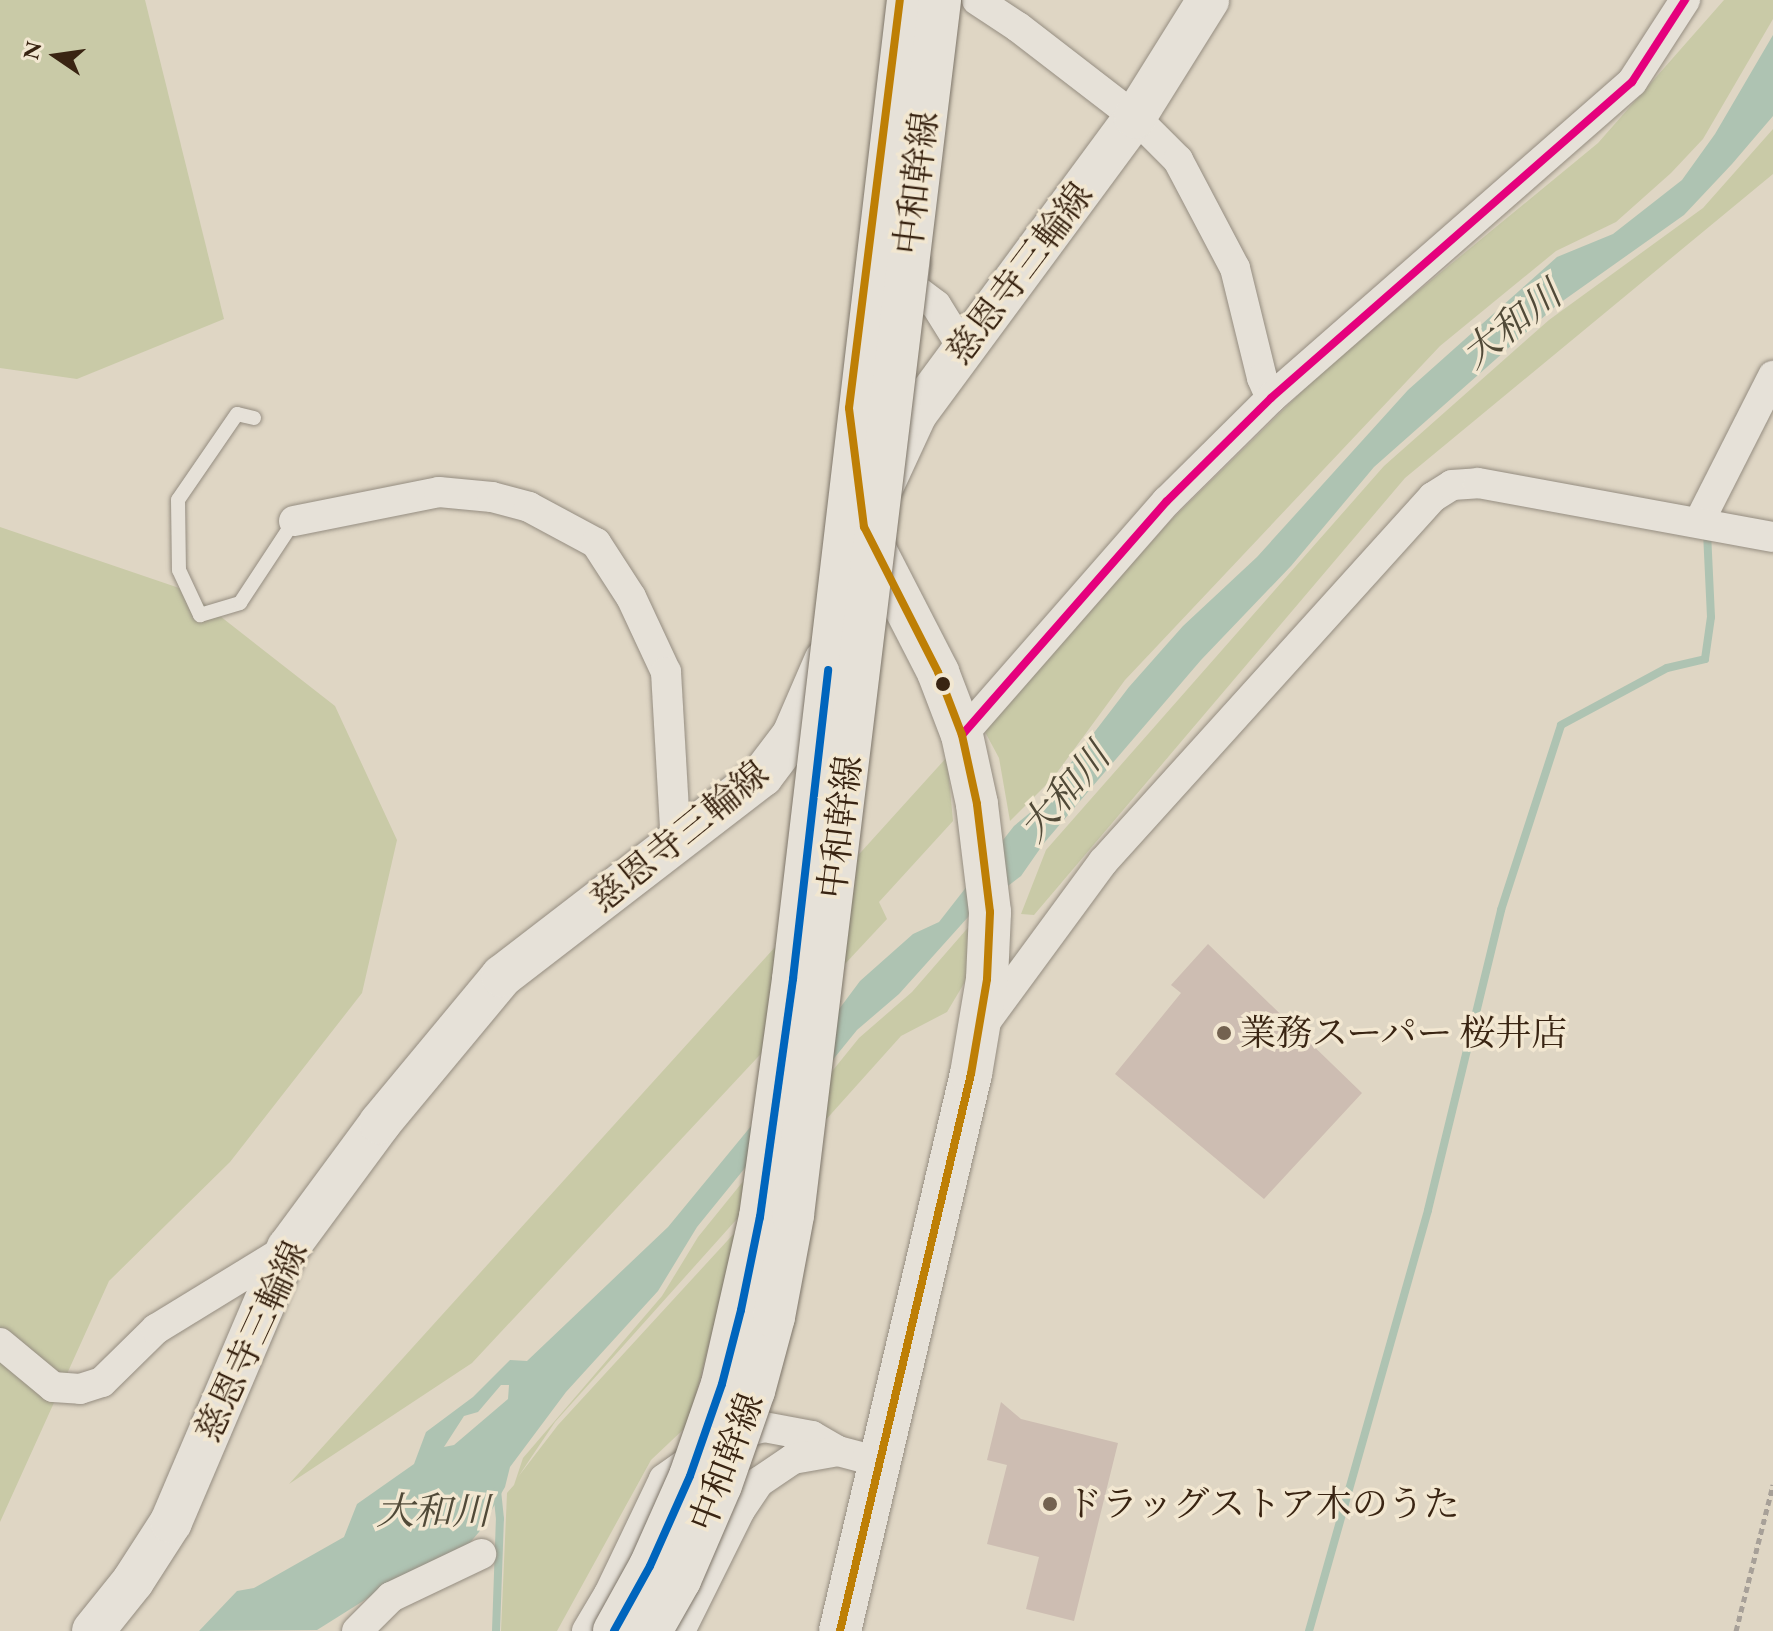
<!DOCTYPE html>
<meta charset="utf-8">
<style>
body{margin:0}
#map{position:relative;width:1773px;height:1631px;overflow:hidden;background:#dfd6c4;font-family:"EB Garamond","Noto Serif JP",serif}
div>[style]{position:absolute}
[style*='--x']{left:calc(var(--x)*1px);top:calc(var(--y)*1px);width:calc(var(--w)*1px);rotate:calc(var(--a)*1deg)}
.green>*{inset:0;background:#c9caa7}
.water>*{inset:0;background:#aec3b2}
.stream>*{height:8px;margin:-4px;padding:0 4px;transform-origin:4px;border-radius:4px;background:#aec3b2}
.building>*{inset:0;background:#cdbdb2}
.path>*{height:5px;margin-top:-2.5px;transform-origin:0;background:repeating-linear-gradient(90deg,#a7a098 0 6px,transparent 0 10px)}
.roads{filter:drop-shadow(0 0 2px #958d81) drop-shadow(0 0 2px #958d81)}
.lane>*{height:14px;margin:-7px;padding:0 7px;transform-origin:7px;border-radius:7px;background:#e6e1d8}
.street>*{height:30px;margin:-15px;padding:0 15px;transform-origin:15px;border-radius:15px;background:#e6e1d8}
.secondary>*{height:42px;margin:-21px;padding:0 21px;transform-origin:21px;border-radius:21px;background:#e6e1d8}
.bridges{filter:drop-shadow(0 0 2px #7d7569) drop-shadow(0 0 2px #7d7569)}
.secondary-bridge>*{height:42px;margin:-21px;padding:0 21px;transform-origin:21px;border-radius:21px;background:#e6e1d8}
.bus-1>*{height:8px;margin:-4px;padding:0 4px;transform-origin:4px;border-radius:4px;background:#e5007d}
.bus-2>*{height:8px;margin:-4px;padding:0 4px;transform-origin:4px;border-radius:4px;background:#0065bd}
.bus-3>*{height:8px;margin:-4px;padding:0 4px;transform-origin:4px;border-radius:4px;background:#be7f05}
.dots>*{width:22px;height:22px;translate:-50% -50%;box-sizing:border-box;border:4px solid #f2e7d1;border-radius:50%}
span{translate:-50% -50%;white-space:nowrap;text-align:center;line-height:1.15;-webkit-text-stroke:7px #f2e7d1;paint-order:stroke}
.street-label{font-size:36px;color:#392412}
.poi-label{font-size:36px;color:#392412}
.left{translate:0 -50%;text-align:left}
.water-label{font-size:38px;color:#514a38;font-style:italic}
.north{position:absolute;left:16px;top:16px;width:80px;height:80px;-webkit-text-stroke:6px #f2e7d1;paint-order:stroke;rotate:283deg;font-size:22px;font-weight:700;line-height:32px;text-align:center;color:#392412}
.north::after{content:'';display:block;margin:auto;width:28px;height:36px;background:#392412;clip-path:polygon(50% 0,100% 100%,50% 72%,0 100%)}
</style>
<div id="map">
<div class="green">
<i style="clip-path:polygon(0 0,145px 0,224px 319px,77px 379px,0 368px)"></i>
<i style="clip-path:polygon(1724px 0,1773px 0,1773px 19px,1703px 139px,1671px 173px,1616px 222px,1556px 251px,1440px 346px,1125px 680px,1053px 778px,1010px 821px,999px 758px,984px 730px,1168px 523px,1332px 362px,1598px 143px)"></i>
<i style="clip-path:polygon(1773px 129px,1773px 174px,1405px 478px,1034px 915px,1021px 914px,1046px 850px,1384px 466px,1549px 320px,1703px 208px)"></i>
<i style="clip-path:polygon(0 527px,188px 591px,335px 706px,397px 840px,362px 993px,230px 1162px,109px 1281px,0 1522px)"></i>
<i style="clip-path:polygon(947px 757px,953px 821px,879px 902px,887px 919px,472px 1363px,289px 1484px)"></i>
<i style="clip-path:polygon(972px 923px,966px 980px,947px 1012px,901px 1036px,555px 1422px,518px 1477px,558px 1425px,739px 1228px,688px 1425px,651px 1460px,557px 1631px,501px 1631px,507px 1493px,514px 1485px,523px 1458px,662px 1296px,698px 1237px,859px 1038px,912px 992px)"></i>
</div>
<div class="water">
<i style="clip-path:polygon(evenodd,1773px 35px,1773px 116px,1732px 164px,1684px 215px,1557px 305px,1374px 467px,1291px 566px,1201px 660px,1044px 843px,1021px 876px,969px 916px,899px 994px,857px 1030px,697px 1227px,658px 1291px,566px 1392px,510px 1467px,505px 1487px,479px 1532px,463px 1551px,368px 1598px,317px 1630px,199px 1631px,237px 1591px,254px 1588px,344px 1537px,357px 1504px,414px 1464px,426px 1432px,473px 1397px,510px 1360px,527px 1361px,668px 1227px,761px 1114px,860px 981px,913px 934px,939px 922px,1014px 826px,1037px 807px,1129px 687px,1183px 626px,1257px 557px,1408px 390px,1557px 257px,1613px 234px,1682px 180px,1715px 134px,1773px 35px,501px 1385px,509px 1385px,508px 1399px,454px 1445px,444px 1447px,464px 1416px,478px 1412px,501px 1385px)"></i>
</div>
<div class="stream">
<i style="--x:496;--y:1631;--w:112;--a:-88"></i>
<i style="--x:500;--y:1519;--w:28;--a:-96"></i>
<i style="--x:1309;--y:1631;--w:437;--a:-74.2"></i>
<i style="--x:1428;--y:1210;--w:309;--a:-76.3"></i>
<i style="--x:1501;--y:910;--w:194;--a:-72"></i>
<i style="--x:1561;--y:725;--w:120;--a:-28.3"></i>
<i style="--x:1667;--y:668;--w:39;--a:-13"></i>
<i style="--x:1705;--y:659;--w:42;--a:-81.9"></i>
<i style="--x:1711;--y:617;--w:84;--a:-92.7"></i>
</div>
<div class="building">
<i style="clip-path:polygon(1208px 944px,1362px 1093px,1264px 1199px,1115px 1074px,1181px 993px,1171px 985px)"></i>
<i style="clip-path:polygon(1001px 1402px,1021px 1419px,1118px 1443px,1074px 1621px,1026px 1609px,1039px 1557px,987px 1544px,1007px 1465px,987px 1460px)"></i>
</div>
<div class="path">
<i style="--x:1736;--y:1631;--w:151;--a:-75.8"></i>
</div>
<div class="roads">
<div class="lane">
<i style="--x:254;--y:418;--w:17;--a:-167"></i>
<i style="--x:237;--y:414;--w:104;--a:124.5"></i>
<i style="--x:178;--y:500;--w:70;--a:89.2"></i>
<i style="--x:179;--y:570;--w:50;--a:65"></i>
<i style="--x:200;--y:615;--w:42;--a:-16.7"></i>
<i style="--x:240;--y:603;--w:98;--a:-56.6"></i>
</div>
<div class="street">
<i style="--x:977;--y:0;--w:49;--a:33.4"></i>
<i style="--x:1018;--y:27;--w:148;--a:37.6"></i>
<i style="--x:1135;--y:117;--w:61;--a:45"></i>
<i style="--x:1178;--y:160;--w:122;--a:62.2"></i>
<i style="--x:1235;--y:268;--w:113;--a:76.2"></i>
<i style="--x:1262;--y:378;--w:22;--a:66"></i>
<i style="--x:915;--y:264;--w:23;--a:97"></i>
<i style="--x:912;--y:287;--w:30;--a:37"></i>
<i style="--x:936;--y:305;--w:49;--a:58.2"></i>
<i style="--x:294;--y:521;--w:148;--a:-11.3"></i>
<i style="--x:439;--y:492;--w:53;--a:5.4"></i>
<i style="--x:492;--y:497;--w:38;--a:15"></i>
<i style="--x:529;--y:507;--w:76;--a:28.2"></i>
<i style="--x:596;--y:543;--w:64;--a:57.1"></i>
<i style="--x:631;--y:597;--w:83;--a:65"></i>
<i style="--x:666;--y:672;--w:172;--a:86.7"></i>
<i style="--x:1699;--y:522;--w:164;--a:-63.1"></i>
<i style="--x:962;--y:735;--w:311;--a:-48.8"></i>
<i style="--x:1167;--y:501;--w:146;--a:-44.7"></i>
<i style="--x:1271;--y:398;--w:480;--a:-41.2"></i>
<i style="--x:1632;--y:82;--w:98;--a:-57.1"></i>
<i style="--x:981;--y:1028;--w:206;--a:-53.7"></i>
<i style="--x:1103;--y:862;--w:492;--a:-47.9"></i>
<i style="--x:1433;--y:497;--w:22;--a:-32"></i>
<i style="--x:1452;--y:485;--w:26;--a:-4"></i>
<i style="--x:1478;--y:483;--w:300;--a:10.4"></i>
<i style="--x:0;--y:1343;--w:69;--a:39.7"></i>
<i style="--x:53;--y:1387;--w:27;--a:4"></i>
<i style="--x:80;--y:1389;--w:23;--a:-18"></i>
<i style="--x:102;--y:1382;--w:76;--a:-44.5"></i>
<i style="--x:156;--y:1329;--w:155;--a:-31.5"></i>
<i style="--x:357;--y:1631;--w:48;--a:-45"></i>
<i style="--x:391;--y:1597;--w:100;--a:-25.5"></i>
<i style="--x:587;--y:1631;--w:43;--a:-59.3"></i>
<i style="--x:609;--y:1594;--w:127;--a:-64.4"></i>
<i style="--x:664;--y:1479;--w:73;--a:-35"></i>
<i style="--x:724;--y:1437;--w:41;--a:-14"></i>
<i style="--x:764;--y:1427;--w:49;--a:10.6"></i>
<i style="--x:812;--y:1436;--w:30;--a:30"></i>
<i style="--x:838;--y:1451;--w:43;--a:14.7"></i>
<i style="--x:680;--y:1631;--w:135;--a:-63.6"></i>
<i style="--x:740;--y:1510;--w:34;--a:-56"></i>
<i style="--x:759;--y:1482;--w:41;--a:-34.1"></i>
<i style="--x:793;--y:1459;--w:46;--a:-10.1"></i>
</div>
<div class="secondary">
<i style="--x:885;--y:481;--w:74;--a:-65.2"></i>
<i style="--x:916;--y:414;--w:369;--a:-53.6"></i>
<i style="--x:1135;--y:117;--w:138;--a:-58"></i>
<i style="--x:93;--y:1631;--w:64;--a:-51.3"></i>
<i style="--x:133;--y:1581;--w:70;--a:-57.2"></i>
<i style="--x:171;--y:1522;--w:298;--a:-66.9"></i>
<i style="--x:288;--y:1248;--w:155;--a:-53.6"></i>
<i style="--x:380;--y:1123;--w:191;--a:-50.3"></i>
<i style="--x:502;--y:976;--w:328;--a:-37.6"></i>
<i style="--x:762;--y:776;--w:51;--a:-52.9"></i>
<i style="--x:793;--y:735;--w:81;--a:-66.6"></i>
<i style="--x:840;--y:1631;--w:572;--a:-76.77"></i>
<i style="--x:971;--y:1074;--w:96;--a:-80.4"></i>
<i style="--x:987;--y:979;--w:67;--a:-87.4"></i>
<i style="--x:990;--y:912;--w:109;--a:-96.9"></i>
<i style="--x:977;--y:804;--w:71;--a:-102.3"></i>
<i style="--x:962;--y:735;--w:67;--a:-110.9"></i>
<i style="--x:938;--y:672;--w:162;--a:-117.2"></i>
</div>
</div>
<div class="bridges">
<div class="secondary-bridge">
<i style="--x:614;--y:1631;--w:74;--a:-61"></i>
<i style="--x:650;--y:1566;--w:98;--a:-66"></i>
<i style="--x:690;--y:1476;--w:97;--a:-70.8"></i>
<i style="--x:722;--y:1384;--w:171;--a:-77.2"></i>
<i style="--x:760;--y:1217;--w:240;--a:-82.1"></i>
<i style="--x:793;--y:979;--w:986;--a:-83.3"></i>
<i style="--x:651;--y:1631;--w:59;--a:-60.4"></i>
<i style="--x:680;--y:1580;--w:103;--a:-66.7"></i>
<i style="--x:721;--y:1485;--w:100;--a:-70.7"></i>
<i style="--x:754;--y:1391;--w:77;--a:-74.9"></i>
<i style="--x:774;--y:1317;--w:104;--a:-79.4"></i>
<i style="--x:793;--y:1215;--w:1224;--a:-83.1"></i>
</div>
</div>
<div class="bus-1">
<i style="--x:962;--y:735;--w:311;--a:-48.8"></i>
<i style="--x:1167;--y:501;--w:146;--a:-44.7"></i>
<i style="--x:1271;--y:398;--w:480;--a:-41.2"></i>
<i style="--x:1632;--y:82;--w:98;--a:-57.1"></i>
</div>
<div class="bus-2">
<i style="--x:614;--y:1631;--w:74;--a:-61"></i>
<i style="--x:650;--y:1566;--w:98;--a:-66"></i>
<i style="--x:690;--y:1476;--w:97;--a:-70.8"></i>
<i style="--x:722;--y:1384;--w:76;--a:-75.6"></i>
<i style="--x:741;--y:1310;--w:95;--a:-78.5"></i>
<i style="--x:760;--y:1217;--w:240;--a:-82.1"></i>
<i style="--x:793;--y:979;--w:311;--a:-83.5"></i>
</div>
<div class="bus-3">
<i style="--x:840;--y:1631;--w:572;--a:-76.77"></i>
<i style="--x:971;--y:1074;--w:96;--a:-80.4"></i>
<i style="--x:987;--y:979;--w:67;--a:-87.4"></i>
<i style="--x:990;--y:912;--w:109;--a:-96.9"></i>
<i style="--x:977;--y:804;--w:71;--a:-102.3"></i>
<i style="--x:962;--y:735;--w:67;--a:-110.9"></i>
<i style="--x:938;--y:672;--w:163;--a:-117"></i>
<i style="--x:864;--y:527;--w:120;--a:-97.2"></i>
<i style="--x:849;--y:408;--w:411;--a:-82.9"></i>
</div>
<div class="dots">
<i style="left:943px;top:684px;background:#392412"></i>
<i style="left:1224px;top:1033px;background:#736250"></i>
<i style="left:1050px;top:1504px;background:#736250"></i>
</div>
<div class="street-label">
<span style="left:916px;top:183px;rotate:-83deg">中和幹線</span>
<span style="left:1019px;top:273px;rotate:-53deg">慈恩寺三輪線</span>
<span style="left:840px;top:827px;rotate:-83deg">中和幹線</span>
<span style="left:679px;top:836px;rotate:-39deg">慈恩寺三輪線</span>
<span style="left:251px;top:1341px;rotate:-65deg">慈恩寺三輪線</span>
<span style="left:726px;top:1462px;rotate:-69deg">中和幹線</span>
</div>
<div class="poi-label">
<span class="left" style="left:1240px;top:1033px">業務スーパー 桜井店</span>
<span class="left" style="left:1066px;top:1504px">ドラッグストア木のうた</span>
</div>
<div class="water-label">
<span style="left:1511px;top:324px;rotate:-38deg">大和川</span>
<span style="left:1064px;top:792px;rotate:-49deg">大和川</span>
<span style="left:433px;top:1511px">大和川</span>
</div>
<div class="north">N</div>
</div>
